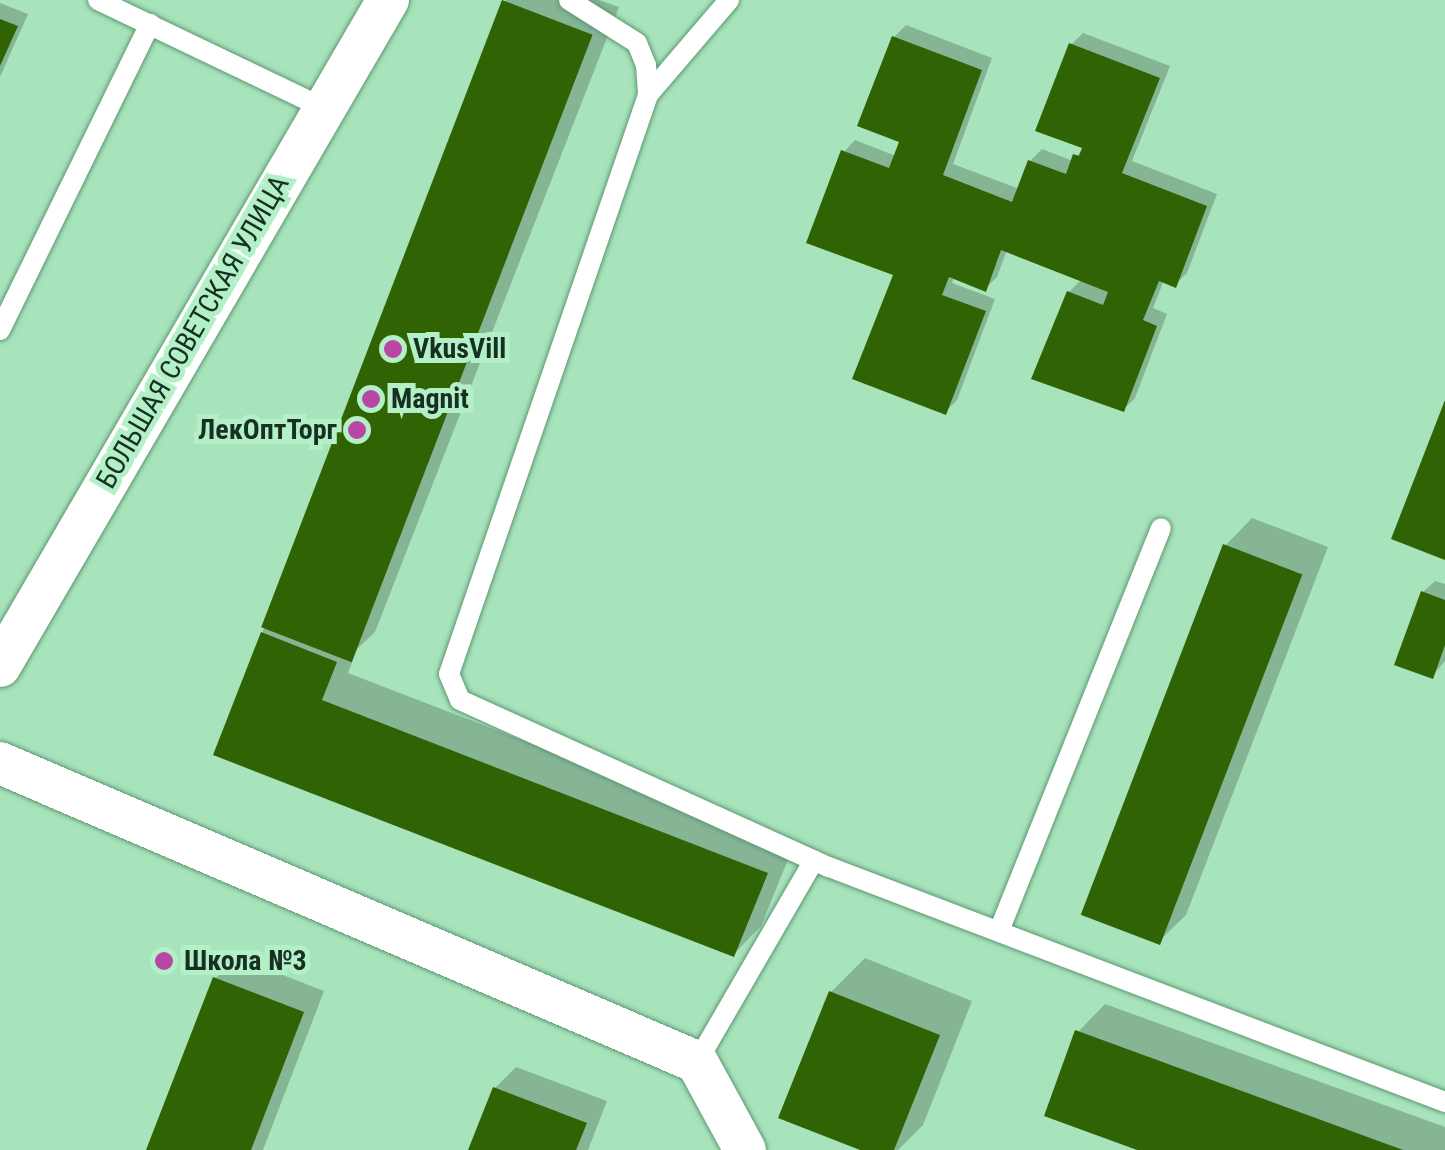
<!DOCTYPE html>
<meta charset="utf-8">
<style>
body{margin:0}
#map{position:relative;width:1445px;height:1150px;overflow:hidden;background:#a7e3bb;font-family:"Roboto Condensed",sans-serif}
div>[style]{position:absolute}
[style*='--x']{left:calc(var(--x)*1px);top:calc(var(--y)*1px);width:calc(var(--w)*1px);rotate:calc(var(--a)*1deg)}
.shadow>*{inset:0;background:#0003}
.building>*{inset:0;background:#306304;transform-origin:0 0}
.roads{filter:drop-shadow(0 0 2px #5d9772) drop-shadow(0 0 2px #5d9772)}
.service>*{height:20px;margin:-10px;padding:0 10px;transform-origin:10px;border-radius:10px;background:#fff}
.minor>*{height:42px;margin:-21px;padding:0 21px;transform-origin:21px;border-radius:21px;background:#fff}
.dots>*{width:28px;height:28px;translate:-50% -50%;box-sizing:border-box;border:5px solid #b3f0c8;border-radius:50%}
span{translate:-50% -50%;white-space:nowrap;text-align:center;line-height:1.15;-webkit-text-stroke:10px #b3f0c8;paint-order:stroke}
.street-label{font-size:28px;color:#183021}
.poi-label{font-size:28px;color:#183021;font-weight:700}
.left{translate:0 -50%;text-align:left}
.right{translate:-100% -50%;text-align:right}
</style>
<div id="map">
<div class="shadow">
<i style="clip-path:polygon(506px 0,599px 0,619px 7px,375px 632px,357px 649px,348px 673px,794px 845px,761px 926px,734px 954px,216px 753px)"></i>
<i style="clip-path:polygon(0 3px,28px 14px,0 77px)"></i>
<i style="clip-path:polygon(906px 25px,992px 58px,953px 164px,1019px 189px,1030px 161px,1042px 149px,1073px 161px,1084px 147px,1072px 44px,1083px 33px,1170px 66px,1132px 161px,1217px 194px,1187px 273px,1175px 285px,1164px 280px,1153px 308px,1167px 314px,1135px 398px,1124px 409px,1069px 292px,1082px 279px,1007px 250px,997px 277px,985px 289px,954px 277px,952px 283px,995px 299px,957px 400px,945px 412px,896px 273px,844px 152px,855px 140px,896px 156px,902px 141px,894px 37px)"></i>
<i style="clip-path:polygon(1252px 518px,1328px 547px,1186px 915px,1158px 942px,1225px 546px)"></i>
<i style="clip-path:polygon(1435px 581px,1445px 584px,1445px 661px,1432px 676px,1423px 592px)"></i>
<i style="clip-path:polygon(237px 957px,324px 991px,263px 1150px,149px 1150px,215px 979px)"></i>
<i style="clip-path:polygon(865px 958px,972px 1001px,923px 1125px,898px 1150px,866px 1150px,782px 1117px,831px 992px)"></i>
<i style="clip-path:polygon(1105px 1004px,1445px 1127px,1445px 1150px,1145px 1150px,1078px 1032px)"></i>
<i style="clip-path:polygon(516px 1067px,607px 1101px,588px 1150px,471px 1150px,495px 1088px)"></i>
</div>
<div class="building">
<i style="left:502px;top:0;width:97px;height:672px;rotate:21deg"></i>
<i style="clip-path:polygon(0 19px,18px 26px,0 66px)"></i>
<i style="clip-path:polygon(892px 36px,982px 70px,943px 175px,1012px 202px,1028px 160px,1066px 174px,1073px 154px,1079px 156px,1082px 148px,1035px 131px,1069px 43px,1160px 78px,1122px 173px,1207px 206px,1176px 288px,1159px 281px,1143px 320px,1157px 326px,1124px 412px,1031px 379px,1067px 291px,1103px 305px,1108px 292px,1001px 250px,986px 292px,949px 277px,942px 295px,986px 311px,946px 415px,852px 379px,893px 275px,806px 243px,841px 150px,889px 168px,899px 142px,857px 126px)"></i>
<i style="clip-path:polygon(1445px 400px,1445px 560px,1391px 539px)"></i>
<i style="left:1223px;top:544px;width:85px;height:397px;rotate:21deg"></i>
<i style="clip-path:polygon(1421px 591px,1445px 600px,1445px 645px,1433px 679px,1394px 665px)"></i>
<i style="clip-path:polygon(261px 632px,337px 662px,322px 700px,768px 873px,734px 957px,213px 755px)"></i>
<i style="clip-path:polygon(213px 977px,304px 1012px,251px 1150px,146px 1150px)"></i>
<i style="clip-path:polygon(829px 991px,940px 1035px,894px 1150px,860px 1150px,778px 1118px)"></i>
<i style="clip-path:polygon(1075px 1030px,1403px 1150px,1137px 1150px,1044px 1116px)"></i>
<i style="clip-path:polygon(493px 1087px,587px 1123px,576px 1150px,468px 1150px)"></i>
</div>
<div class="roads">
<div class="service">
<i style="--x:98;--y:0;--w:250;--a:25.6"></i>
<i style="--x:569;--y:0;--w:80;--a:32.3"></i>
<i style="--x:637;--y:43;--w:24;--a:68"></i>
<i style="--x:646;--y:65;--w:30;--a:86"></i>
<i style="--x:648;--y:95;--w:612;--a:108.97"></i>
<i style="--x:449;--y:674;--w:28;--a:67"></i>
<i style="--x:460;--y:700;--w:405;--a:24.4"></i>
<i style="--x:829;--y:867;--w:659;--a:20.88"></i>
<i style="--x:648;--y:95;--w:125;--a:-49.5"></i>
<i style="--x:0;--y:330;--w:341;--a:-63.9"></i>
<i style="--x:999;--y:931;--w:434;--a:-68.1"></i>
<i style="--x:697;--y:1062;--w:233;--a:-59.9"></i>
</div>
<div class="minor">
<i style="--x:0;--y:666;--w:771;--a:-59.78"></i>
<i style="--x:0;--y:763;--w:758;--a:23.22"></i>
<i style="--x:697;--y:1062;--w:100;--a:61.4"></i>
</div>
</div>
<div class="dots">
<i style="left:393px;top:349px;background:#b847a3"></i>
<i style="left:371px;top:399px;background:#b847a3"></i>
<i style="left:357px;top:430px;background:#b847a3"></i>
<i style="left:164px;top:961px;background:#b847a3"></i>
</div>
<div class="street-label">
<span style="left:193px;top:332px;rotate:-60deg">БОЛЬШАЯ СОВЕТСКАЯ УЛИЦА</span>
</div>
<div class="poi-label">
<span class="left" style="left:413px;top:349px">VkusVill</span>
<span class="left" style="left:391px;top:399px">Magnit</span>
<span class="right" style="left:337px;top:430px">ЛекОптТорг</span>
<span class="left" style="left:184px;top:961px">Школа №3</span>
</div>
</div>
